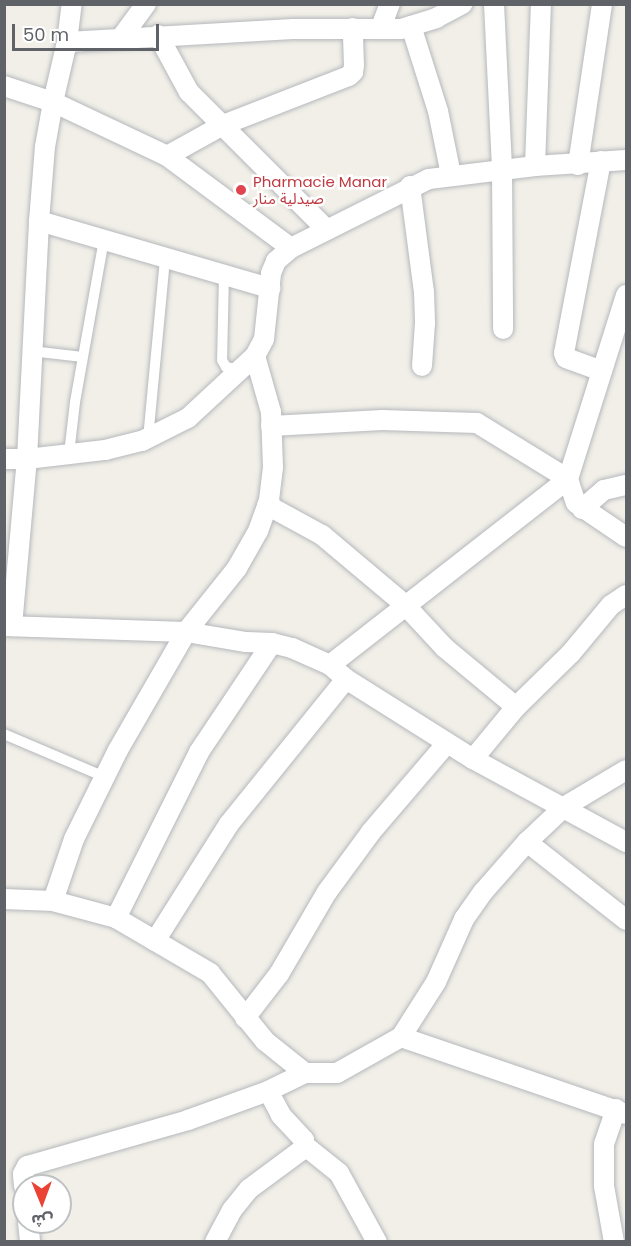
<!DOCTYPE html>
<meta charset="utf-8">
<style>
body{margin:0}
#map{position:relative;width:631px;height:1246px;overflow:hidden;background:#f1efe8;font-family:Poppins,"Noto Sans Arabic",sans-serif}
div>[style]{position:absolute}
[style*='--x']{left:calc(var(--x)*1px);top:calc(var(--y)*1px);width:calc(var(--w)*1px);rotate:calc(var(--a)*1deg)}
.roads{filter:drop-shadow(0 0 2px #b5b8bc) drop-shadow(0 0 2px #b5b8bc)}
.lane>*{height:10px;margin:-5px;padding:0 5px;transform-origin:5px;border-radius:5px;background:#fff}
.street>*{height:20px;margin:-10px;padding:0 10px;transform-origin:10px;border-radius:10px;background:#fff}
.dots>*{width:16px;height:16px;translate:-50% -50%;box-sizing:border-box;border:3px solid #fff;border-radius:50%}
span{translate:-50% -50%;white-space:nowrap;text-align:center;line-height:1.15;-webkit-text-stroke:5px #fff;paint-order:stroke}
.health-label{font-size:15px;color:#be3a42}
.left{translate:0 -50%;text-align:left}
.frame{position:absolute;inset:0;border:6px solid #5f6368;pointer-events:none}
.north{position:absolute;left:12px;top:1174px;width:60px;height:60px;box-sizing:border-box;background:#fff;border:2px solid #bfc1c3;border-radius:50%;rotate:179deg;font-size:16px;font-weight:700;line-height:24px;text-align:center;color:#5f6368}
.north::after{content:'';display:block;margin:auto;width:21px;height:27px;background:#ea4335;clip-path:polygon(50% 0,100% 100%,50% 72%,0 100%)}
.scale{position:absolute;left:12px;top:24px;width:147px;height:27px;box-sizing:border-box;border:3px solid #5f6368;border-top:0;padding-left:8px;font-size:18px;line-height:21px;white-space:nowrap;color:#5f6368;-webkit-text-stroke:4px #fff;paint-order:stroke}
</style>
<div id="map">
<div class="roads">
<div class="lane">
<i style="--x:224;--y:275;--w:85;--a:91.3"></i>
<i style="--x:222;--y:360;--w:8;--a:60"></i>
<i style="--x:226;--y:367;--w:14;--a:12"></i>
<i style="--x:31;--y:351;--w:52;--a:6.6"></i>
<i style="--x:148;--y:439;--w:182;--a:-84.6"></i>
<i style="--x:69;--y:454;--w:52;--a:-83.4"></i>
<i style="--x:75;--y:402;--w:165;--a:-79.9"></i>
<i style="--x:4;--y:734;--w:110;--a:23.1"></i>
</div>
<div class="street">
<i style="--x:494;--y:4;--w:166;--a:87.2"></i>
<i style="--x:502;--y:170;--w:159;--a:89.6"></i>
<i style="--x:411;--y:26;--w:89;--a:72.4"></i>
<i style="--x:438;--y:111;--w:65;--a:78.5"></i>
<i style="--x:381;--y:27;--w:25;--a:-69"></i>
<i style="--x:158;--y:35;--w:65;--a:61.5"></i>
<i style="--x:189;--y:92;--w:195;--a:45"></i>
<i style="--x:121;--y:38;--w:42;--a:-53.7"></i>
<i style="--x:67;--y:42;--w:38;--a:-83"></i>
<i style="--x:4;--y:86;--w:52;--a:18.1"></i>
<i style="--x:53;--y:102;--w:62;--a:-76.9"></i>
<i style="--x:67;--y:42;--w:226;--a:-3.3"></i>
<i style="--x:293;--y:29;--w:108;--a:0"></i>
<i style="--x:401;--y:29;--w:37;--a:-17"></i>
<i style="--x:436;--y:18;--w:30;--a:-28"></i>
<i style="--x:167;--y:156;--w:64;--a:-29"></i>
<i style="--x:223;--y:125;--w:135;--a:-21.3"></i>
<i style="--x:349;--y:76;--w:6;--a:-45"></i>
<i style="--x:353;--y:72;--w:7;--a:-82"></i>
<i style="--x:354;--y:65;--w:37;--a:-92"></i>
<i style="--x:601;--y:161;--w:196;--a:100.9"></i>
<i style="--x:564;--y:353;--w:5;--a:68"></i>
<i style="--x:566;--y:358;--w:38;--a:20"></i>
<i style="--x:578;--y:165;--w:163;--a:-81.5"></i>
<i style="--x:535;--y:166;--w:162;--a:-87.9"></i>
<i style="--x:410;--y:186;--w:107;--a:82.5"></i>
<i style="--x:424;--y:292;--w:31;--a:88"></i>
<i style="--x:425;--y:323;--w:43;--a:94"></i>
<i style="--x:39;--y:221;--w:74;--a:-85.4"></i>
<i style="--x:45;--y:147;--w:46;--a:-79.9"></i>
<i style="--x:53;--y:102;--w:126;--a:25.3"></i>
<i style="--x:167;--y:156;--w:154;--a:36.6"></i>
<i style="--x:271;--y:426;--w:111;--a:-3.1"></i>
<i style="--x:382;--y:420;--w:95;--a:1.8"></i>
<i style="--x:477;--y:423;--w:107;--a:31.6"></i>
<i style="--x:568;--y:479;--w:25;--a:72"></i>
<i style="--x:576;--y:503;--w:60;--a:34.2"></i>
<i style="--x:4;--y:459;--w:23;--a:0"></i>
<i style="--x:27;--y:459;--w:238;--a:-87.1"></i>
<i style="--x:39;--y:221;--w:241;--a:16.2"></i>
<i style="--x:267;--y:505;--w:63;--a:28.6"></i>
<i style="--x:322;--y:535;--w:109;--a:40.1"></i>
<i style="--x:405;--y:605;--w:59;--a:47.1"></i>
<i style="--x:445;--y:648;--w:92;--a:39.7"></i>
<i style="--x:582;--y:509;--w:29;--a:-41"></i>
<i style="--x:604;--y:490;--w:23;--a:-13"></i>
<i style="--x:4;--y:626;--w:182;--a:1.9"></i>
<i style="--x:186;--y:632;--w:61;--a:9.5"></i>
<i style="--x:246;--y:642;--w:26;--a:2"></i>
<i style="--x:272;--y:643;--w:21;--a:14"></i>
<i style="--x:292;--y:648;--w:42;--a:24.1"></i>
<i style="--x:330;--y:665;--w:21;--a:41"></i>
<i style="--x:346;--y:679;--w:150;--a:32.2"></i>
<i style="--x:473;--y:759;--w:174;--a:28.5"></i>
<i style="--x:12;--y:626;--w:168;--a:-84.9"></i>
<i style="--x:27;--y:459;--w:79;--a:-6.6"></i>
<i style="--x:105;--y:450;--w:38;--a:-14"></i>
<i style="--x:142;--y:441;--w:51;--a:-26.6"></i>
<i style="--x:188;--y:418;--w:91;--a:-42.8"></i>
<i style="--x:255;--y:356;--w:19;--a:-62"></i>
<i style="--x:264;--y:339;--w:66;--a:-83.9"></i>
<i style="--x:271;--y:273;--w:13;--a:-67"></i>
<i style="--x:276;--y:261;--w:20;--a:-41"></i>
<i style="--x:291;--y:248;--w:154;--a:-26.6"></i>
<i style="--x:429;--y:179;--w:107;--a:-7"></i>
<i style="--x:535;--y:166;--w:91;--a:-3.8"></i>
<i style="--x:330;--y:665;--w:302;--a:-38"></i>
<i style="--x:568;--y:479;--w:193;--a:-72.5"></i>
<i style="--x:473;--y:759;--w:67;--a:-50.4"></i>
<i style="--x:516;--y:707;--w:77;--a:-44.5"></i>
<i style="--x:571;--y:653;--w:62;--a:-50.2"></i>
<i style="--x:611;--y:605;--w:18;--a:-34"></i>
<i style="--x:527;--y:842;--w:126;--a:38.2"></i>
<i style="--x:4;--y:899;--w:49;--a:2.3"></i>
<i style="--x:53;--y:901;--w:65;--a:15.1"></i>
<i style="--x:116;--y:918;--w:109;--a:30.3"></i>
<i style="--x:210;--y:973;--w:87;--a:51"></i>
<i style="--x:265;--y:1041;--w:51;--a:38.7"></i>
<i style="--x:305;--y:1073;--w:32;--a:0"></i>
<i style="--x:337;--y:1073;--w:73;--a:-29.4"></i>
<i style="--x:401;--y:1037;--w:65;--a:-57.5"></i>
<i style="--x:436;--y:982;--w:69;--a:-66"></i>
<i style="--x:464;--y:919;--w:33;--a:-55"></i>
<i style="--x:483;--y:892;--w:67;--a:-48.7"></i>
<i style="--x:527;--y:842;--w:51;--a:-43.4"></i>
<i style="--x:564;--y:807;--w:72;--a:-30.8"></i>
<i style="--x:53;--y:901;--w:65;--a:-71.3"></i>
<i style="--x:74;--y:839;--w:99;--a:-63.7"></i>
<i style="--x:118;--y:750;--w:136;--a:-60"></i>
<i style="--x:186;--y:632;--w:82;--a:-51.4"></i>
<i style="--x:237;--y:568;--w:43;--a:-60.4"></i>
<i style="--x:258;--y:531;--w:33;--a:-70"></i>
<i style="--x:269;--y:500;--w:33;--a:-83"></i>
<i style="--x:273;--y:467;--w:55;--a:-92.1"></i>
<i style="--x:271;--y:412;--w:58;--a:-105.9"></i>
<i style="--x:116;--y:918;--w:186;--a:-63.4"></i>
<i style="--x:199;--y:752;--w:131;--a:-56.2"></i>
<i style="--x:155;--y:941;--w:138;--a:-57.7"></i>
<i style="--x:229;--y:824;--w:186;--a:-51.1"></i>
<i style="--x:245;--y:1018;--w:56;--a:-52.3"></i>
<i style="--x:279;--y:974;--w:95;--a:-59.7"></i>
<i style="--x:327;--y:892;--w:74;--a:-53.7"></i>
<i style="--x:371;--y:832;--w:117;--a:-49.5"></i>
<i style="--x:401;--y:1037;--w:238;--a:18.9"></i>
<i style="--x:304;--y:1145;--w:45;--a:38.7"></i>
<i style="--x:339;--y:1173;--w:79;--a:61.2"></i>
<i style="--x:24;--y:1186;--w:12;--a:-95"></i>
<i style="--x:23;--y:1174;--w:9;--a:-63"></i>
<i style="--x:27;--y:1166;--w:167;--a:-15.9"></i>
<i style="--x:188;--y:1120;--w:85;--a:-19.9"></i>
<i style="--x:28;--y:1222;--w:20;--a:84"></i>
<i style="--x:215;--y:1242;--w:36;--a:-62"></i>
<i style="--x:232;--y:1210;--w:27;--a:-51"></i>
<i style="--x:249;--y:1189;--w:67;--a:-36.5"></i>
<i style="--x:303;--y:1149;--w:9;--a:-84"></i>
<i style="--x:304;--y:1140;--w:34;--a:-133"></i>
<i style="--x:281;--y:1115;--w:27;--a:-118"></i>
<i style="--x:268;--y:1091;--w:41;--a:-25.9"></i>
<i style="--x:614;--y:1242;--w:57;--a:-100.1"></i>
<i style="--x:604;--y:1186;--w:42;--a:-90"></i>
<i style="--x:604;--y:1144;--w:37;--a:-71"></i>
</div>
</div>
<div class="dots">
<i style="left:241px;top:190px;background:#e0444e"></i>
</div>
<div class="health-label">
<span class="left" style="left:253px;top:190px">Pharmacie Manar<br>صيدلية منار</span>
</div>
<div class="frame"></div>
<div class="north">ش</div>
<div class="scale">50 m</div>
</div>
